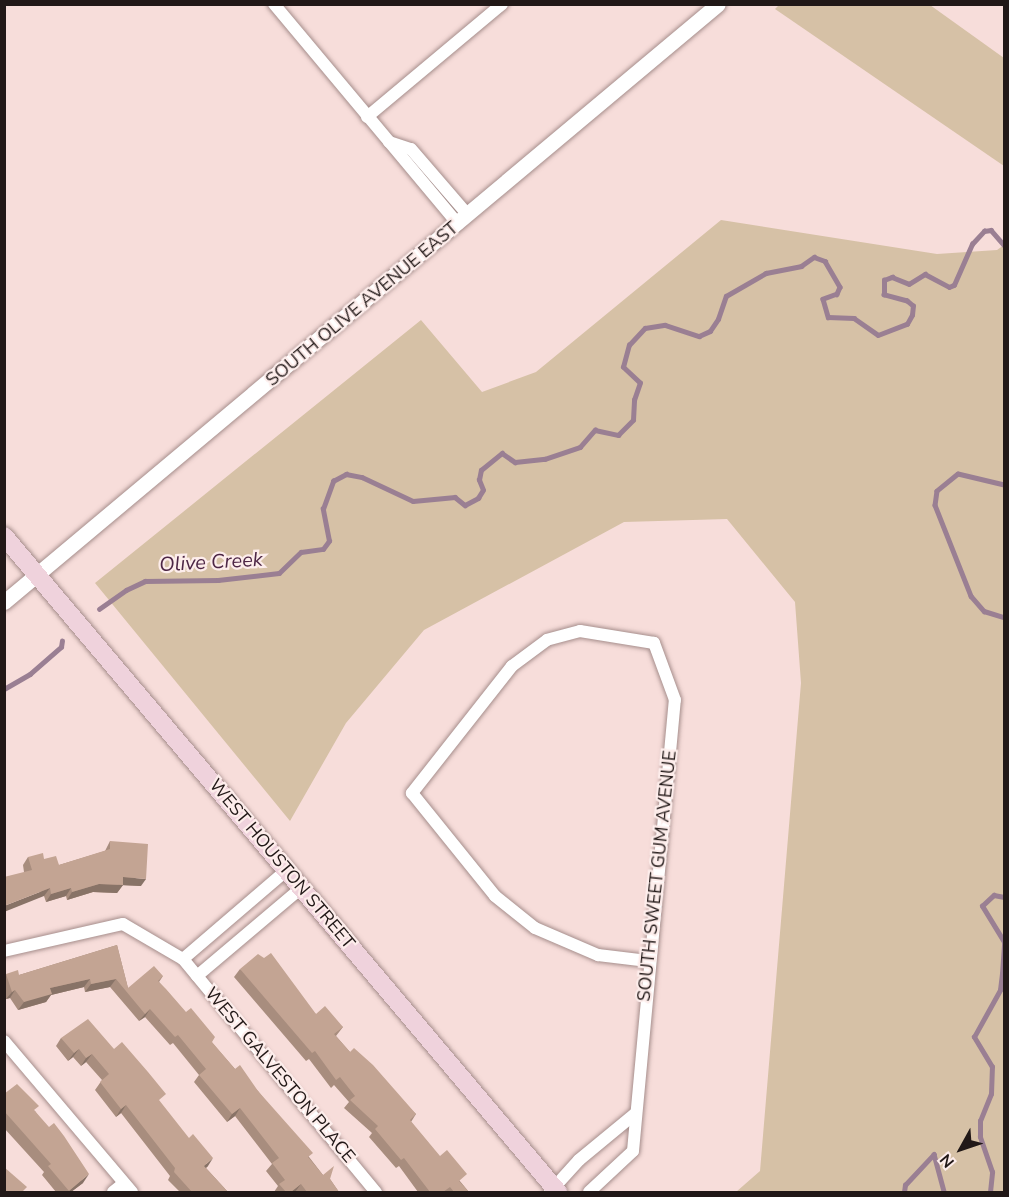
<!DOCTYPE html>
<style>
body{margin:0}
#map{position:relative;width:1009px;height:1197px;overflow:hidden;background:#f7ddda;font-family:"Nunito Sans",sans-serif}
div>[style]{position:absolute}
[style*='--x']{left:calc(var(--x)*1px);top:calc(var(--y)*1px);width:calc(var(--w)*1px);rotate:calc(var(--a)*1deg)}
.green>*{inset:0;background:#d6c1a6}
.stream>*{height:4.5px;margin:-2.25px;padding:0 2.25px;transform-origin:2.25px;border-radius:2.25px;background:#9a7f93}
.roads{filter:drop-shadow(0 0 2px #a68e8c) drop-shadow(0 0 2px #a68e8c)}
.minor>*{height:12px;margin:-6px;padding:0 6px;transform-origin:6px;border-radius:6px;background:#fff}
.tertiary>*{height:15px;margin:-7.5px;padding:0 7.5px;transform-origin:7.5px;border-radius:7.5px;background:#fff}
.secondary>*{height:18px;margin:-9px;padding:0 9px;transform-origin:9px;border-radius:9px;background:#efd2dc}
.wall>*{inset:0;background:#a88d7e}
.shaded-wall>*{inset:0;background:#887367}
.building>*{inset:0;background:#c3a493}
span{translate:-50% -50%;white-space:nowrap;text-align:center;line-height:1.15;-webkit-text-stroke:4.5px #fdedeb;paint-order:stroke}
.street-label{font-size:18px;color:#211817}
.water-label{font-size:20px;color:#4d2645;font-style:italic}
.frame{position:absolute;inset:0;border:6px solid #211817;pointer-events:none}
.north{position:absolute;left:931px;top:1119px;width:60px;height:60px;-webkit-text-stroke:4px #fdedeb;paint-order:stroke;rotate:230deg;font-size:16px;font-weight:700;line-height:24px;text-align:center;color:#211817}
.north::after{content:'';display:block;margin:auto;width:21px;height:27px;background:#211817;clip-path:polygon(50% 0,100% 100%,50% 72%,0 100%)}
</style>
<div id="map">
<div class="green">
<i style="clip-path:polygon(780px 4px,930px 5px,1004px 58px,1004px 166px,775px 9px)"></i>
<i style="clip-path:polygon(721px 220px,937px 254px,997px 250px,1004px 245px,1004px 1192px,736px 1192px,760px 1171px,801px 683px,795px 602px,727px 519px,624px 522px,424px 630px,346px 723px,290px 821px,95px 583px,421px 320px,482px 392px,536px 372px)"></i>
</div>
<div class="stream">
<i style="--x:1004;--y:485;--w:47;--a:-166.6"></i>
<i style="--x:958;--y:474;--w:27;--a:141"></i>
<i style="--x:937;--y:491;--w:14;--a:98"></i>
<i style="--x:935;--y:505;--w:98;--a:68.4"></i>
<i style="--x:971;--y:596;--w:20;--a:49"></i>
<i style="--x:984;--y:611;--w:21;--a:17"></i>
<i style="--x:99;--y:609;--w:33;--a:-35"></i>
<i style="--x:126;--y:590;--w:21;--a:-25"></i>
<i style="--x:145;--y:581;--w:73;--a:-0.8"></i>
<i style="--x:218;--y:580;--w:61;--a:-6.5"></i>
<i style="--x:279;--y:573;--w:30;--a:-44"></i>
<i style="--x:301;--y:552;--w:22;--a:-8"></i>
<i style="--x:323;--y:549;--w:10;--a:-53"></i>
<i style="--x:329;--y:541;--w:33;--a:-101"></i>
<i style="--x:323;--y:509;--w:30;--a:-70"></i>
<i style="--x:333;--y:481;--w:15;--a:-28"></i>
<i style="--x:346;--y:474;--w:16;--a:11"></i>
<i style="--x:362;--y:477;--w:56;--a:25.2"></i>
<i style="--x:413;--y:501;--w:42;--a:-5.4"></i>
<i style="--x:455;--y:497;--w:13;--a:39"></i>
<i style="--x:465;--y:505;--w:15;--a:-28"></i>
<i style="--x:478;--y:498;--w:9;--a:-58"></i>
<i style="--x:483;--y:490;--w:11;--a:-112"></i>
<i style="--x:479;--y:480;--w:10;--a:-79"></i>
<i style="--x:481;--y:470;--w:27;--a:-39"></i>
<i style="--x:502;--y:453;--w:16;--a:35"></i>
<i style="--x:515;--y:462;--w:30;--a:-6"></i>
<i style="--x:545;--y:459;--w:37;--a:-19"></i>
<i style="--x:580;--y:447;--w:23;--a:-49"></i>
<i style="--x:595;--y:430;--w:24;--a:12"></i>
<i style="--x:618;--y:435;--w:21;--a:-45"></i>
<i style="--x:633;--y:420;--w:20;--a:-87"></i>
<i style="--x:634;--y:400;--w:18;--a:-71"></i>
<i style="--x:640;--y:383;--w:23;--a:-137"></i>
<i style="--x:623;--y:367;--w:23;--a:-75"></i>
<i style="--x:629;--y:345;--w:23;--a:-47"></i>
<i style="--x:645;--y:328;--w:20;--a:-9"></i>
<i style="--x:665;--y:325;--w:36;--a:18"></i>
<i style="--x:699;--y:336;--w:12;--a:-24"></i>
<i style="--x:710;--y:331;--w:14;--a:-56"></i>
<i style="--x:718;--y:319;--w:24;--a:-71"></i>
<i style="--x:726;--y:296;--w:46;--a:-29.9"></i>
<i style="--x:766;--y:273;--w:36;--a:-11"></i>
<i style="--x:801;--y:266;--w:16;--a:-35"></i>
<i style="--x:814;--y:257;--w:12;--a:20"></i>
<i style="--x:825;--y:261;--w:30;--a:60"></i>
<i style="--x:840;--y:287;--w:8;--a:113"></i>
<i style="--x:837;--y:294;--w:15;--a:160"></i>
<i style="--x:823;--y:299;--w:19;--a:74"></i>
<i style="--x:828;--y:317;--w:26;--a:2"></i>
<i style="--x:854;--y:318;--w:29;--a:35"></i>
<i style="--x:878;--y:335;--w:31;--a:-21"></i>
<i style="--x:907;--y:324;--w:10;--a:-61"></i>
<i style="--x:912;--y:315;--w:9;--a:-84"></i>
<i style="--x:913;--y:306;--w:8;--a:-140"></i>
<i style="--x:907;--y:301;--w:24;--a:-165"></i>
<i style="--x:884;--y:295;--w:15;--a:-90"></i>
<i style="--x:884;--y:280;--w:9;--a:-21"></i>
<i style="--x:892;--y:277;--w:18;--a:22"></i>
<i style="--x:909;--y:284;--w:19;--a:-32"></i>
<i style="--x:925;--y:274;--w:27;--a:28"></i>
<i style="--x:949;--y:287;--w:5;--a:-22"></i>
<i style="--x:954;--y:285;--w:45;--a:-66.3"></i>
<i style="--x:972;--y:244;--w:18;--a:-47"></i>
<i style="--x:984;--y:231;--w:7;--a:-8"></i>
<i style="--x:991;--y:230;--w:20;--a:49"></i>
<i style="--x:4;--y:689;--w:30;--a:-30"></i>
<i style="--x:30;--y:674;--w:41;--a:-41.1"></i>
<i style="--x:61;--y:647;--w:6;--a:-81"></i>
<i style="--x:904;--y:1192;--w:7;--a:-82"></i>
<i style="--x:905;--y:1185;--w:42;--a:-46.9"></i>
<i style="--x:934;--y:1154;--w:39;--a:75"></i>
<i style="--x:990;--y:1192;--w:20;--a:-84"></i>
<i style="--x:992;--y:1172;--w:37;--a:-109"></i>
<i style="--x:980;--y:1137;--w:16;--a:-90"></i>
<i style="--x:980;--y:1121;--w:29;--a:-68"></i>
<i style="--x:991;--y:1094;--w:27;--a:-88"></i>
<i style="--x:992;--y:1067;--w:35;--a:-121"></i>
<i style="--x:974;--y:1037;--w:54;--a:-61"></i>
<i style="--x:1000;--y:990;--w:16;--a:-83"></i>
<i style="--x:1002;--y:974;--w:32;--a:-86"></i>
<i style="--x:1004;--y:942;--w:42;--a:-121.4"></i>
<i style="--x:982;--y:906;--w:16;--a:-43"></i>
<i style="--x:994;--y:895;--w:10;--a:11"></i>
</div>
<div class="roads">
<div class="minor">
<i style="--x:274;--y:4;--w:287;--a:50.1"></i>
<i style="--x:367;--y:117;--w:176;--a:-39.9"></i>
<i style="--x:389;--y:142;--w:23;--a:18"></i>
<i style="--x:411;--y:149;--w:87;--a:49.2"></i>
<i style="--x:4;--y:951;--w:122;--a:-12.8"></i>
<i style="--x:123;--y:924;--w:69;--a:30.3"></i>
<i style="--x:183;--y:959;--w:303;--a:50.4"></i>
<i style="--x:183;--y:959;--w:137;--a:-40.6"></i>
<i style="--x:197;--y:976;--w:136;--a:-40.2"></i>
<i style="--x:4;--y:1041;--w:198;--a:49.7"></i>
<i style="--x:113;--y:1192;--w:14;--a:-39"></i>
<i style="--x:550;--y:1192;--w:43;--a:-47.8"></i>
<i style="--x:579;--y:1160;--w:74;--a:-39.5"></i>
<i style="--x:589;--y:1192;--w:60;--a:-43"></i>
<i style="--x:633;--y:1151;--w:453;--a:-84.7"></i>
<i style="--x:675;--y:700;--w:61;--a:-110.2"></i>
<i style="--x:654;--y:643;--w:75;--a:-170.8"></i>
<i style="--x:580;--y:631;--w:34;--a:165"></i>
<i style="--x:547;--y:640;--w:44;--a:143.4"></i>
<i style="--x:512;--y:666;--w:162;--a:128.2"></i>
<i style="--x:412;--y:793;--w:132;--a:51.1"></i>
<i style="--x:495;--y:896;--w:51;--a:38.7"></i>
<i style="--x:535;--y:928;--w:69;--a:23.2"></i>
<i style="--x:598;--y:955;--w:50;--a:6.8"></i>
</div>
<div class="tertiary">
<i style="--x:4;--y:602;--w:931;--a:-39.95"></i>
</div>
<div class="secondary">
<i style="--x:4;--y:536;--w:859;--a:49.82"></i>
</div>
</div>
<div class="wall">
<i style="clip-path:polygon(110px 841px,141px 886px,123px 885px,117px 893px,93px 892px,67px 900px,66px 896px,46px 902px,44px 896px,24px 872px,23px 865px,28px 857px,44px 859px,59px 865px,105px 851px)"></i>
<i style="clip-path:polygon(117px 945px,128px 988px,163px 976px,159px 982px,235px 1069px,258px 1091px,323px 1175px,330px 1179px,339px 1192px,274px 1192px,278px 1186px,266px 1171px,272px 1164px,235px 1116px,227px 1122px,194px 1082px,199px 1075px,173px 1043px,170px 1045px,145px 1017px,139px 1021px,110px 987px,85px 992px,84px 987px,51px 995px,46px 1002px,18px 1010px,10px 998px,6px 999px,4px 994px,4px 976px,6px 974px,19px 975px)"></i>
<i style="clip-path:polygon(240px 969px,316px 1014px,343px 1027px,336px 1036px,350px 1052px,416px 1114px,411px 1122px,469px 1192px,418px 1192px,399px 1166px,396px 1168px,369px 1137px,372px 1133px,344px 1108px,349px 1102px,334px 1085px,331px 1088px,309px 1059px,306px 1061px,234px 977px)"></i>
<i style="clip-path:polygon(61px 1038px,114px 1049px,160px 1103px,208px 1166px,206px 1168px,228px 1192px,180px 1192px,168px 1180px,170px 1176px,121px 1113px,116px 1117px,95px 1090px,102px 1080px,86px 1062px,81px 1066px,73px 1057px,68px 1061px,56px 1046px)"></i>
<i style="clip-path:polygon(4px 1094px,35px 1111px,83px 1183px,71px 1192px,56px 1192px,42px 1175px,44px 1172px,4px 1128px)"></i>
</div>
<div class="shaded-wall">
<i style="clip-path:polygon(123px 877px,146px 879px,141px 886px,118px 885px)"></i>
<i style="clip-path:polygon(99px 884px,123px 885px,117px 893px,93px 892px,67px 900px,72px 892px)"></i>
<i style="clip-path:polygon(50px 888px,44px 896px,4px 912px,4px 906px)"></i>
<i style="clip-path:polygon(71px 888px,66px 896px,46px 902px,51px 894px)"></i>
<i style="clip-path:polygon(90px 979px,84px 987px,51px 995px,46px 1002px,18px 1010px,24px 1002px,50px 988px)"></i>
<i style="clip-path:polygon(116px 979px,110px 987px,85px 992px,91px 984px)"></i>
<i style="clip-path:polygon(15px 990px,10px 998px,6px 999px,12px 992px)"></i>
<i style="clip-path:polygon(150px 1009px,145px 1017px,139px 1021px,145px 1014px)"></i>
<i style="clip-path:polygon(79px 1049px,73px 1057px,68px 1061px,74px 1053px)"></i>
<i style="clip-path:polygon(92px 1054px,86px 1062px,81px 1066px,86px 1058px)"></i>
<i style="clip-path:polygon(126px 1105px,121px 1113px,116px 1117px,121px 1109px)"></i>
<i style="clip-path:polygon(240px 1108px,235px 1116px,227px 1122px,232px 1114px)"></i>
<i style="clip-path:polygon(213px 1158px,208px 1166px,199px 1174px,204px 1166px)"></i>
<i style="clip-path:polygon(89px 1174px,83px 1183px,71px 1192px,67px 1192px)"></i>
<i style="clip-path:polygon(301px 1184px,295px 1192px,291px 1192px)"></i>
</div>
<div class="building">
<i style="clip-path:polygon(110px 841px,148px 844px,146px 879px,123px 877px,123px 885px,99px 884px,72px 892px,71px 888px,51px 894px,50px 888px,4px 906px,4px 877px,32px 870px,28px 857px,43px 853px,44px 859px,56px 856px,59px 865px,110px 849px)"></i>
<i style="clip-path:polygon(117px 945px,128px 988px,154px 966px,163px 976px,158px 981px,166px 989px,186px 1012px,191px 1008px,215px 1037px,212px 1042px,235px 1069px,240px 1065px,258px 1091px,313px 1153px,308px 1157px,323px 1175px,334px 1166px,330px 1179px,339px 1192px,307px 1192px,301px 1184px,291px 1192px,286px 1192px,279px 1184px,285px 1180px,272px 1163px,279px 1158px,240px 1108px,232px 1114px,199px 1075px,206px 1069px,178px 1035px,175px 1037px,150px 1009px,145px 1014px,116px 979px,91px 984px,90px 979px,50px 988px,52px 994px,24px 1002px,15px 990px,12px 992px,6px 974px,18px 970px,19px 975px)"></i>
<i style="clip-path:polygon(271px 953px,316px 1014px,325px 1006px,343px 1027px,334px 1034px,350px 1052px,354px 1048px,373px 1065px,416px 1114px,410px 1120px,440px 1156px,447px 1150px,467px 1174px,459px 1181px,469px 1192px,454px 1192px,450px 1187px,443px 1192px,430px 1192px,404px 1158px,401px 1160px,375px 1129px,378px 1126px,350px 1100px,355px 1096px,340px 1077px,336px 1080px,315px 1051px,312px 1053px,240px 969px,258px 954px,264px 958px)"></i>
<i style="clip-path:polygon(88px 1019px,114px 1049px,122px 1042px,148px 1072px,166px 1094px,159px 1100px,189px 1138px,193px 1134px,213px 1158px,204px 1166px,228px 1192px,192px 1192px,174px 1172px,175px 1168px,126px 1105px,121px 1109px,100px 1082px,109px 1074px,92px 1054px,86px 1058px,79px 1049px,74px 1053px,61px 1038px)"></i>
<i style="clip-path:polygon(17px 1084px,39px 1106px,34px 1110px,49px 1127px,54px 1123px,64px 1136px,89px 1174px,69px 1191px,48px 1166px,51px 1164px,4px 1111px,4px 1094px)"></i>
<i style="clip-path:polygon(4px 1167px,27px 1187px,22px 1192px,4px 1192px)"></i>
</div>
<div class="street-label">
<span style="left:362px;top:304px;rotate:-40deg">SOUTH OLIVE AVENUE EAST</span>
<span style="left:282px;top:864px;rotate:50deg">WEST HOUSTON STREET</span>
<span style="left:657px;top:876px;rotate:-84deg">SOUTH SWEET GUM AVENUE</span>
<span style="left:280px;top:1075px;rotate:50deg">WEST GALVESTON PLACE</span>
</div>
<div class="water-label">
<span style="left:211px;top:562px;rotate:-3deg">Olive Creek</span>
</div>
<div class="frame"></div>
<div class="north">N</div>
</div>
